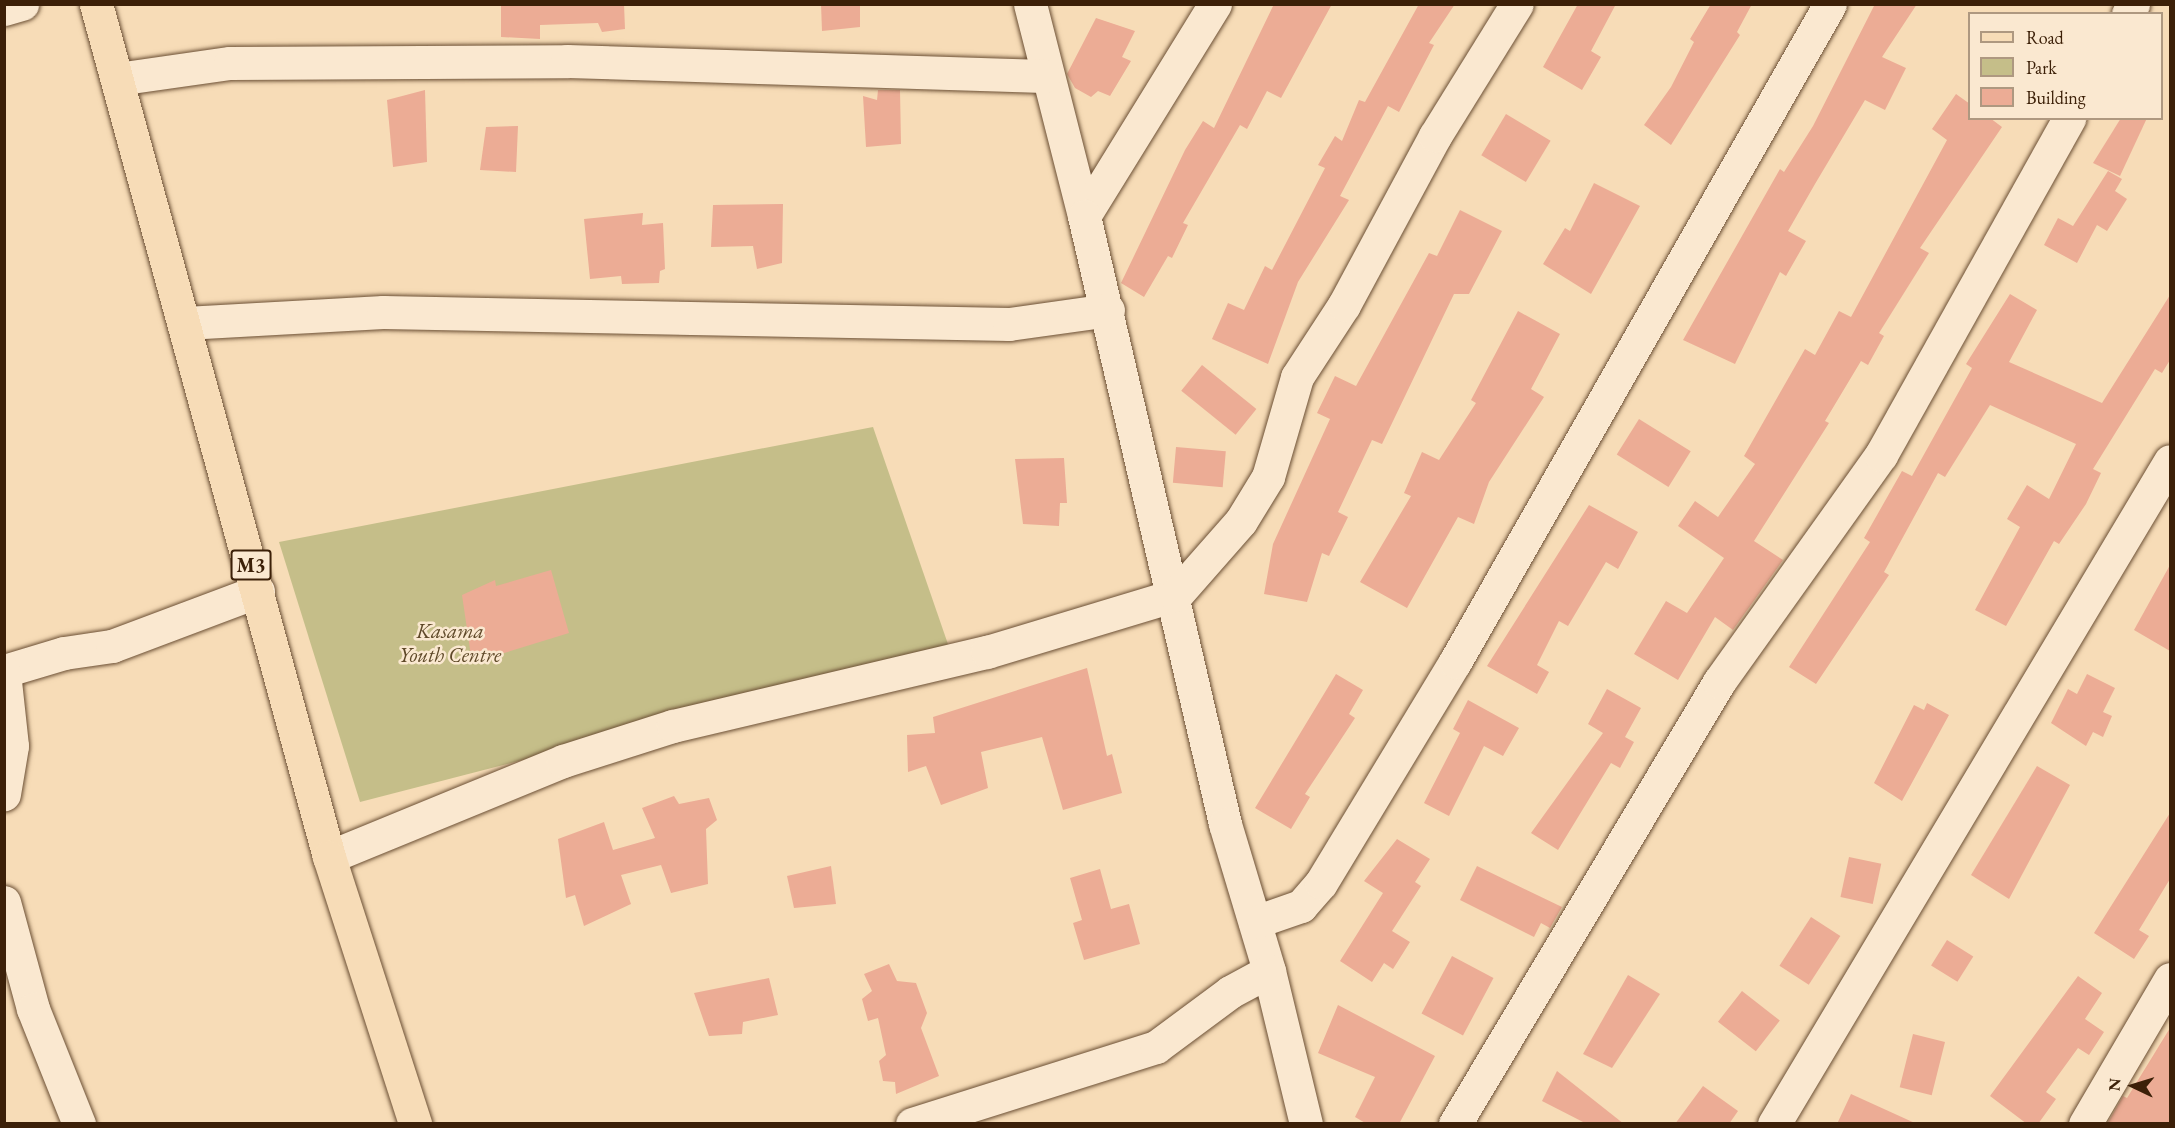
<!DOCTYPE html>
<style>
body{margin:0}
#map{position:relative;width:2175px;height:1128px;overflow:hidden;background:#f7dcb7;font-family:"EB Garamond",serif}
div>[style]{position:absolute}
[style*='--x']{left:calc(var(--x)*1px);top:calc(var(--y)*1px);width:calc(var(--w)*1px);rotate:calc(var(--a)*1deg)}
.green>*{inset:0;background:#c5be89}
.building>*{inset:0;background:#ecac95;transform-origin:0 0}
.roads{filter:drop-shadow(0 0 2px #6b4f34) drop-shadow(0 0 2px #6b4f34)}
.minor>*{height:33px;margin:-16.5px;padding:0 16.5px;transform-origin:16.5px;border-radius:16.5px;background:#fae8d0}
.major>*{height:33px;margin:-16.5px;padding:0 16.5px;transform-origin:16.5px;border-radius:16.5px;background:#f7dcb7}
span{translate:-50% -50%;white-space:nowrap;text-align:center;line-height:1.15;-webkit-text-stroke:5px #fae8d0;paint-order:stroke}
.shield-label span{padding:2px 4px;background:#fae8d0;border:2px solid;border-radius:4px;-webkit-text-stroke-width:0}
.shield-label{font-size:20px;color:#3c2008;font-weight:700}
.park-label{font-size:21px;color:#5e4828;font-style:italic}
.frame{position:absolute;inset:0;border:6px solid #3c2008;pointer-events:none}
.legend{position:absolute;left:1968px;top:12px;width:195px;height:108px;box-sizing:border-box;background:#fae8d0;border:2px solid #ae9880;margin:0;padding:8px 10px;list-style:none;font-size:18px;color:#3c2008}
.legend li{display:flex;align-items:center;gap:12px;height:30px}
.legend b{width:30px;border:2px solid #ae9880}
.north{position:absolute;left:2103px;top:1056px;width:60px;height:60px;-webkit-text-stroke:4px #fae8d0;paint-order:stroke;rotate:274deg;font-size:16px;font-weight:700;line-height:24px;text-align:center;color:#3c2008}
.north::after{content:'';display:block;margin:auto;width:21px;height:27px;background:#3c2008;clip-path:polygon(50% 0,100% 100%,50% 72%,0 100%)}
</style>
<div id="map">
<div class="green">
<i style="clip-path:polygon(873px 427px,950px 650px,360px 802px,279px 542px)"></i>
</div>
<div class="building">
<i style="clip-path:polygon(501px 4px,624px 4px,625px 29px,602px 32px,598px 23px,540px 25px,540px 39px,501px 37px)"></i>
<i style="clip-path:polygon(821px 4px,860px 4px,860px 27px,822px 31px)"></i>
<i style="clip-path:polygon(1274px 4px,1332px 4px,1281px 98px,1267px 91px,1247px 129px,1240px 125px,1183px 223px,1188px 225px,1172px 258px,1168px 256px,1144px 297px,1121px 283px,1185px 150px,1203px 121px,1214px 128px)"></i>
<i style="clip-path:polygon(1419px 4px,1455px 4px,1429px 43px,1434px 45px,1399px 112px,1388px 106px,1340px 196px,1349px 200px,1298px 282px,1268px 364px,1212px 339px,1228px 303px,1244px 310px,1265px 266px,1272px 270px,1325px 168px,1318px 165px,1335px 136px,1342px 141px,1359px 100px,1365px 102px)"></i>
<i style="clip-path:polygon(1578px 4px,1616px 4px,1591px 51px,1601px 57px,1582px 90px,1543px 67px)"></i>
<i style="clip-path:polygon(1711px 4px,1752px 4px,1737px 32px,1740px 35px,1671px 145px,1644px 125px,1671px 87px,1694px 42px,1690px 39px)"></i>
<i style="clip-path:polygon(1875px 4px,1917px 4px,1882px 57px,1906px 68px,1885px 110px,1865px 100px,1815px 184px,1788px 231px,1806px 241px,1786px 276px,1780px 272px,1735px 364px,1683px 340px,1780px 169px,1784px 172px,1813px 126px)"></i>
<i style="clip-path:polygon(1096px 18px,1135px 31px,1122px 57px,1131px 61px,1110px 96px,1098px 91px,1091px 97px,1075px 88px,1067px 74px)"></i>
<i style="clip-path:polygon(425px 90px,427px 162px,393px 167px,387px 100px)"></i>
<i style="clip-path:polygon(878px 90px,900px 90px,901px 144px,866px 147px,863px 96px,877px 100px)"></i>
<i style="clip-path:polygon(1956px 94px,1970px 104px,1970px 118px,1990px 118px,2002px 127px,1920px 248px,1929px 253px,1879px 333px,1884px 336px,1868px 365px,1861px 361px,1825px 421px,1829px 423px,1754px 541px,1783px 560px,1733px 630px,1715px 617px,1678px 680px,1634px 654px,1666px 601px,1687px 613px,1724px 558px,1678px 526px,1695px 501px,1718px 517px,1755px 464px,1744px 456px,1805px 349px,1815px 355px,1839px 311px,1851px 317px,1947px 140px,1932px 129px)"></i>
<i style="left:1506px;top:114px;width:52px;height:48px;rotate:31deg"></i>
<i style="clip-path:polygon(2121px 118px,2147px 118px,2120px 176px,2093px 163px)"></i>
<i style="clip-path:polygon(518px 126px,516px 172px,480px 170px,486px 127px)"></i>
<i style="clip-path:polygon(2108px 171px,2122px 179px,2115px 191px,2127px 199px,2107px 231px,2097px 225px,2077px 263px,2044px 245px,2058px 218px,2073px 226px)"></i>
<i style="clip-path:polygon(1594px 183px,1640px 206px,1591px 294px,1543px 264px,1565px 228px,1570px 231px)"></i>
<i style="clip-path:polygon(783px 204px,782px 263px,757px 269px,753px 246px,711px 247px,713px 205px)"></i>
<i style="clip-path:polygon(1460px 210px,1502px 231px,1469px 294px,1454px 294px,1382px 444px,1372px 440px,1338px 512px,1348px 517px,1329px 556px,1322px 553px,1307px 602px,1264px 594px,1273px 544px,1330px 419px,1317px 413px,1335px 376px,1356px 386px,1429px 253px,1437px 256px)"></i>
<i style="clip-path:polygon(643px 213px,642px 225px,663px 223px,665px 269px,660px 271px,659px 283px,622px 284px,621px 276px,590px 279px,584px 219px)"></i>
<i style="clip-path:polygon(2010px 294px,2037px 310px,2009px 362px,2102px 403px,2170px 295px,2170px 360px,2162px 373px,2155px 369px,2093px 469px,2101px 473px,2086px 504px,2059px 544px,2054px 541px,2006px 626px,1975px 610px,2020px 527px,2007px 519px,2027px 485px,2049px 499px,2076px 444px,1990px 405px,1945px 477px,1938px 473px,1884px 572px,1889px 575px,1816px 684px,1789px 667px,1870px 542px,1864px 538px,1902px 471px,1912px 476px,1972px 368px,1966px 364px)"></i>
<i style="clip-path:polygon(1518px 311px,1560px 334px,1531px 389px,1544px 397px,1489px 482px,1474px 524px,1458px 517px,1407px 608px,1360px 582px,1411px 496px,1404px 493px,1422px 452px,1439px 460px,1476px 403px,1471px 400px)"></i>
<i style="left:1202px;top:365px;width:70px;height:33px;rotate:39deg"></i>
<i style="left:1639px;top:419px;width:61px;height:42px;rotate:32deg"></i>
<i style="left:1176px;top:447px;width:50px;height:36px;rotate:5deg"></i>
<i style="clip-path:polygon(1064px 458px,1067px 503px,1060px 503px,1059px 526px,1023px 524px,1015px 459px)"></i>
<i style="clip-path:polygon(1589px 505px,1638px 532px,1618px 569px,1606px 562px,1568px 626px,1559px 621px,1537px 665px,1549px 672px,1537px 694px,1487px 666px)"></i>
<i style="clip-path:polygon(2170px 565px,2170px 651px,2134px 630px)"></i>
<i style="clip-path:polygon(551px 570px,569px 633px,472px 663px,462px 595px,495px 580px,496px 586px)"></i>
<i style="clip-path:polygon(1087px 668px,1107px 756px,1112px 754px,1122px 793px,1063px 810px,1042px 737px,981px 752px,988px 788px,941px 805px,926px 766px,908px 772px,907px 735px,935px 733px,933px 717px)"></i>
<i style="clip-path:polygon(1336px 674px,1363px 690px,1349px 714px,1355px 718px,1305px 794px,1310px 797px,1291px 829px,1255px 808px)"></i>
<i style="clip-path:polygon(2087px 674px,2115px 688px,2103px 712px,2112px 716px,2103px 737px,2093px 732px,2086px 746px,2051px 723px,2068px 689px,2077px 694px)"></i>
<i style="clip-path:polygon(1607px 689px,1641px 708px,1625px 737px,1634px 742px,1620px 768px,1611px 763px,1558px 850px,1531px 833px,1603px 733px,1588px 724px)"></i>
<i style="clip-path:polygon(1468px 700px,1519px 728px,1503px 756px,1484px 746px,1449px 816px,1424px 803px,1460px 733px,1453px 729px)"></i>
<i style="clip-path:polygon(1927px 703px,1949px 715px,1902px 801px,1874px 783px,1914px 705px,1924px 710px)"></i>
<i style="clip-path:polygon(2037px 766px,2070px 785px,2009px 899px,1971px 875px)"></i>
<i style="clip-path:polygon(674px 796px,679px 804px,709px 798px,717px 820px,706px 829px,708px 884px,671px 893px,661px 865px,621px 875px,631px 904px,584px 926px,575px 895px,566px 898px,558px 839px,604px 822px,613px 850px,655px 838px,642px 808px)"></i>
<i style="clip-path:polygon(2170px 813px,2170px 879px,2139px 930px,2149px 936px,2134px 959px,2094px 933px)"></i>
<i style="clip-path:polygon(1397px 839px,1430px 859px,1415px 882px,1421px 886px,1392px 931px,1410px 942px,1393px 969px,1384px 963px,1372px 982px,1340px 961px,1383px 893px,1364px 881px)"></i>
<i style="left:1849px;top:857px;width:33px;height:41px;rotate:12deg"></i>
<i style="clip-path:polygon(831px 866px,836px 904px,794px 908px,787px 876px)"></i>
<i style="clip-path:polygon(1477px 866px,1562px 907px,1550px 928px,1541px 923px,1534px 937px,1460px 900px)"></i>
<i style="clip-path:polygon(1100px 869px,1111px 909px,1129px 904px,1140px 944px,1084px 960px,1073px 923px,1082px 920px,1070px 878px)"></i>
<i style="left:1811px;top:917px;width:35px;height:58px;rotate:33deg"></i>
<i style="left:1947px;top:940px;width:31px;height:30px;rotate:32deg"></i>
<i style="left:1452px;top:956px;width:47px;height:65px;rotate:28deg"></i>
<i style="clip-path:polygon(889px 964px,897px 981px,916px 983px,927px 1013px,921px 1028px,939px 1076px,896px 1094px,895px 1082px,883px 1081px,879px 1061px,886px 1055px,878px 1018px,868px 1021px,862px 999px,872px 991px,864px 974px)"></i>
<i style="clip-path:polygon(1628px 975px,1660px 994px,1612px 1068px,1583px 1054px)"></i>
<i style="clip-path:polygon(2078px 976px,2102px 993px,2085px 1019px,2104px 1032px,2089px 1055px,2078px 1048px,2046px 1092px,2056px 1099px,2038px 1124px,2027px 1124px,1990px 1096px)"></i>
<i style="clip-path:polygon(769px 978px,778px 1015px,743px 1022px,742px 1034px,709px 1036px,694px 993px)"></i>
<i style="left:1742px;top:991px;width:48px;height:39px;rotate:38deg"></i>
<i style="clip-path:polygon(1338px 1005px,1435px 1056px,1399px 1124px,1367px 1124px,1355px 1117px,1375px 1077px,1318px 1053px)"></i>
<i style="clip-path:polygon(2170px 1028px,2170px 1124px,2107px 1124px,2123px 1096px,2127px 1098px)"></i>
<i style="left:1913px;top:1034px;width:33px;height:55px;rotate:14deg"></i>
<i style="clip-path:polygon(1557px 1071px,1624px 1124px,1587px 1124px,1542px 1101px)"></i>
<i style="clip-path:polygon(1703px 1086px,1738px 1111px,1729px 1124px,1675px 1124px)"></i>
<i style="clip-path:polygon(1851px 1094px,1917px 1124px,1837px 1124px)"></i>
</div>
<div class="roads">
<div class="minor">
<i style="--x:1030;--y:4;--w:219;--a:75.7"></i>
<i style="--x:1215;--y:4;--w:249;--a:121.7"></i>
<i style="--x:1084;--y:216;--w:624;--a:76.94"></i>
<i style="--x:1225;--y:824;--w:153;--a:73.3"></i>
<i style="--x:1269;--y:971;--w:157;--a:76.4"></i>
<i style="--x:4;--y:9;--w:19;--a:-16"></i>
<i style="--x:2128;--y:14;--w:11;--a:-63"></i>
<i style="--x:117;--y:79;--w:114;--a:-8.1"></i>
<i style="--x:230;--y:63;--w:337;--a:-0.3"></i>
<i style="--x:567;--y:61;--w:477;--a:1.8"></i>
<i style="--x:185;--y:323;--w:198;--a:-3.2"></i>
<i style="--x:383;--y:312;--w:626;--a:1.1"></i>
<i style="--x:1009;--y:324;--w:100;--a:-8"></i>
<i style="--x:4;--y:671;--w:63;--a:-16.7"></i>
<i style="--x:64;--y:653;--w:49;--a:-8.3"></i>
<i style="--x:112;--y:646;--w:156;--a:-20.6"></i>
<i style="--x:4;--y:672;--w:74;--a:83.8"></i>
<i style="--x:12;--y:746;--w:49;--a:99.5"></i>
<i style="--x:329;--y:857;--w:253;--a:-22.3"></i>
<i style="--x:563;--y:761;--w:115;--a:-17.7"></i>
<i style="--x:673;--y:726;--w:323;--a:-13.3"></i>
<i style="--x:987;--y:652;--w:197;--a:-16.8"></i>
<i style="--x:1176;--y:595;--w:98;--a:-48.7"></i>
<i style="--x:1241;--y:521;--w:52;--a:-58.5"></i>
<i style="--x:1268;--y:477;--w:104;--a:-73.8"></i>
<i style="--x:1297;--y:377;--w:86;--a:-56.9"></i>
<i style="--x:1344;--y:305;--w:192;--a:-61.7"></i>
<i style="--x:1435;--y:136;--w:155;--a:-58.2"></i>
<i style="--x:4;--y:902;--w:111;--a:74.8"></i>
<i style="--x:33;--y:1009;--w:124;--a:68.2"></i>
<i style="--x:1255;--y:922;--w:49;--a:-19.2"></i>
<i style="--x:1301;--y:906;--w:30;--a:-49"></i>
<i style="--x:1321;--y:883;--w:258;--a:-58.8"></i>
<i style="--x:1455;--y:662;--w:757;--a:-60.32"></i>
<i style="--x:912;--y:1124;--w:256;--a:-17.5"></i>
<i style="--x:1156;--y:1047;--w:92;--a:-36.6"></i>
<i style="--x:1230;--y:992;--w:44;--a:-28.3"></i>
<i style="--x:1455;--y:1124;--w:515;--a:-59.15"></i>
<i style="--x:1719;--y:682;--w:279;--a:-54.5"></i>
<i style="--x:1881;--y:455;--w:386;--a:-60.8"></i>
<i style="--x:1774;--y:1124;--w:772;--a:-59.15"></i>
<i style="--x:2085;--y:1124;--w:168;--a:-59.6"></i>
</div>
<div class="major">
<i style="--x:96;--y:4;--w:884;--a:74.72"></i>
<i style="--x:329;--y:857;--w:281;--a:72.1"></i>
</div>
</div>
<div class="shield-label">
<span style="left:251px;top:565px">M3</span>
</div>
<div class="park-label">
<span style="left:450px;top:643px">Kasama<br>Youth Centre</span>
</div>
<div class="frame"></div>
<ul class="legend">
<li><b style="height:8px;background:#f7dcb7"></b>Road</li>
<li><b style="height:16px;background:#c5be89"></b>Park</li>
<li><b style="height:16px;background:#ecac95"></b>Building</li>
</ul>
<div class="north">N</div>
</div>
